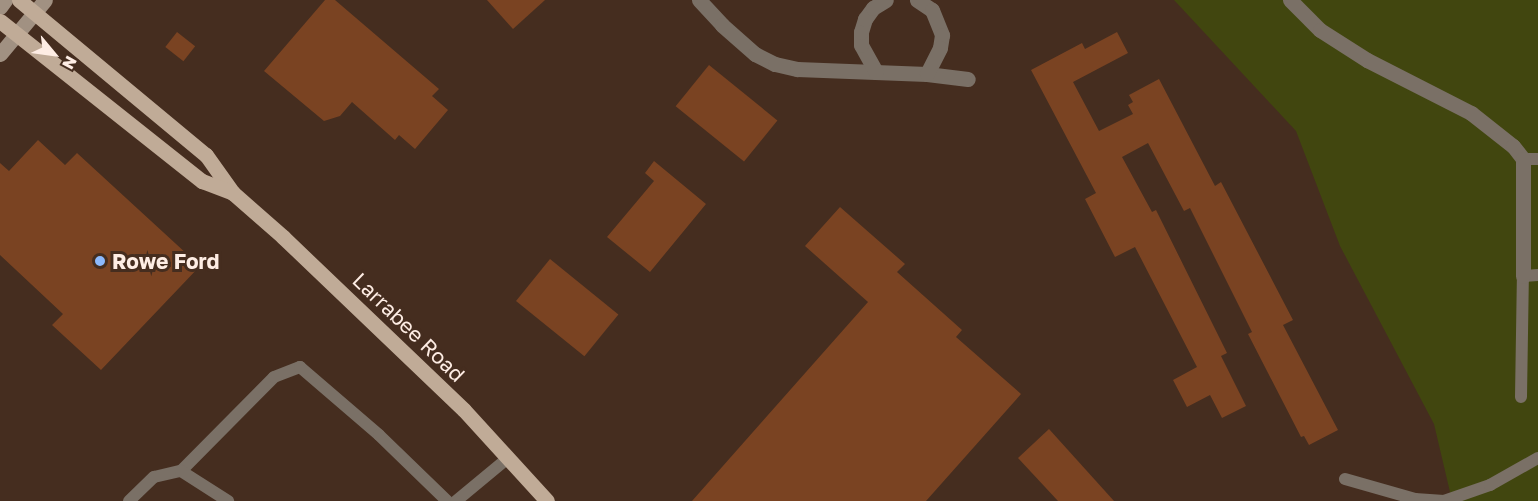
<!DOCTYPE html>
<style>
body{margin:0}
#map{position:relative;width:1538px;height:501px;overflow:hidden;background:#452d1f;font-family:"Golos Text",sans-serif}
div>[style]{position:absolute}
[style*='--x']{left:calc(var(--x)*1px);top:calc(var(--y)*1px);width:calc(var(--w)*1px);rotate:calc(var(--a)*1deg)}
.green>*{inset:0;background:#41460f}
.building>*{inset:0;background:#7a4322;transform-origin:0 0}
.service>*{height:12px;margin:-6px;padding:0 6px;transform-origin:6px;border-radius:6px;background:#7a7066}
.minor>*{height:15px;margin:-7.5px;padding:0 7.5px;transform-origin:7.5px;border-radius:7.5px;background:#7a7066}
.secondary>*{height:15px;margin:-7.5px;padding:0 7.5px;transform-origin:7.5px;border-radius:7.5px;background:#a19182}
.primary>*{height:15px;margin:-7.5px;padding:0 7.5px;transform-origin:7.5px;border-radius:7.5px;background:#c0ab97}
.dots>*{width:16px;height:16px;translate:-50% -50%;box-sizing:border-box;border:3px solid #452d1f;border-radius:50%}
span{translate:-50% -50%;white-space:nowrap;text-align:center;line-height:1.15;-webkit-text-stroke:6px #452d1f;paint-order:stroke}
.poi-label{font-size:21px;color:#feede4;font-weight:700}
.left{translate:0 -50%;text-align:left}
.street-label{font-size:21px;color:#feede4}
.north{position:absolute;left:24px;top:24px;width:60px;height:60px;-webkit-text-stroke:4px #452d1f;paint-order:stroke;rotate:119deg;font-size:16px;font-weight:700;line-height:24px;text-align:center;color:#feede4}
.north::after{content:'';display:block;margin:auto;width:21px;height:27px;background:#feede4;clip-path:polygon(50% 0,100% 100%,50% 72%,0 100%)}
</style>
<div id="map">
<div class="green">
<i style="clip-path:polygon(1174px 0,1538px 0,1538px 501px,1457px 501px,1450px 492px,1434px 424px,1340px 246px,1296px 131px)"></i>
</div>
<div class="building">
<i style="clip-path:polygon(325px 0,335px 0,439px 89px,432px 96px,448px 110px,415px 149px,399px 135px,395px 140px,352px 102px,340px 116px,324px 121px,264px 71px)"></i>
<i style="clip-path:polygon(487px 0,545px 0,513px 29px)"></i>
<i style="left:177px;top:32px;width:23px;height:19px;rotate:38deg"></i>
<i style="clip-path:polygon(1117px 32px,1128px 53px,1073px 82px,1099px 131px,1133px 114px,1128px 105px,1133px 102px,1129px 95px,1159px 79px,1215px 186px,1221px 182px,1293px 320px,1283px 325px,1338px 430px,1309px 445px,1304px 436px,1301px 437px,1248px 334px,1252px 332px,1190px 208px,1184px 211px,1148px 143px,1122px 157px,1152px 212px,1156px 210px,1227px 353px,1221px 356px,1246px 406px,1222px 418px,1210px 395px,1187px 407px,1173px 380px,1197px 367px,1135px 247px,1115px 257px,1085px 199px,1096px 193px,1031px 70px,1082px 43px,1085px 49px)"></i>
<i style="left:709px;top:65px;width:88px;height:53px;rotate:39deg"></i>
<i style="clip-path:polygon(38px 140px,65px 165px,77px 153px,200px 266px,101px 370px,52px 325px,63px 314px,0 255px,0 163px,9px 171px)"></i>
<i style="clip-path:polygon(654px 161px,706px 204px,650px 272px,607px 237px,654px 181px,645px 173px)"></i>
<i style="clip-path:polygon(840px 207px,905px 264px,897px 272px,962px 330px,956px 337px,1021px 394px,926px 501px,692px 501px,868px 302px,805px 246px)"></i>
<i style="left:550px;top:259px;width:88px;height:54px;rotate:39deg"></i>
<i style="clip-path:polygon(1049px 429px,1114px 501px,1058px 501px,1018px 458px)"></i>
</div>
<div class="service">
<i style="--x:1523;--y:159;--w:15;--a:0"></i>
<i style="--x:1521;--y:397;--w:121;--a:-89.1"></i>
<i style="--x:1523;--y:276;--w:15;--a:-4"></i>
<i style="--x:181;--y:471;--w:132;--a:-45.3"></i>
<i style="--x:274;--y:377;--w:28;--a:-21"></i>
<i style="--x:300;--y:367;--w:104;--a:40.7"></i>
<i style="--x:379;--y:435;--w:95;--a:44.1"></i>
<i style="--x:1345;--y:479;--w:73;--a:15.9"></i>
<i style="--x:1415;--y:499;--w:29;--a:4"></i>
<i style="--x:1444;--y:501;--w:49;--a:-19.2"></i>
<i style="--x:1490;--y:485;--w:55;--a:-29.4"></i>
<i style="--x:129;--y:501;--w:35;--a:-44"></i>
<i style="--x:154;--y:477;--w:28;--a:-13"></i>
<i style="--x:181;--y:471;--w:56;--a:32.6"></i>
<i style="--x:456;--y:501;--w:67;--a:-39.6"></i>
</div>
<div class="minor">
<i style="--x:699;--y:0;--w:34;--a:47"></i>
<i style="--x:722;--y:25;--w:44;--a:41.3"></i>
<i style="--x:755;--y:54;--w:22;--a:27"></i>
<i style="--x:775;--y:64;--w:23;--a:13"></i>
<i style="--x:797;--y:69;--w:130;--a:2.2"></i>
<i style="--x:927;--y:74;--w:41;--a:7"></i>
<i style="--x:917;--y:0;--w:18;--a:34"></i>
<i style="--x:932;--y:10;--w:27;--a:68"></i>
<i style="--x:942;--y:35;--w:13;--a:99"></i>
<i style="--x:940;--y:48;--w:29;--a:117"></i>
<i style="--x:1290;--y:0;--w:42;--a:45"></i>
<i style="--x:1320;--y:30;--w:56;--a:32.6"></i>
<i style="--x:1367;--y:60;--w:117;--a:27"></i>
<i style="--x:1471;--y:113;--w:53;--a:38.2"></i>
<i style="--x:1513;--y:146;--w:16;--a:52"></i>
<i style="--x:1523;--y:159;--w:117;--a:90"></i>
<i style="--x:876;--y:72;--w:31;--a:-119"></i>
<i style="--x:861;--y:45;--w:13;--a:-90"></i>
<i style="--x:861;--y:32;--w:14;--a:-73"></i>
<i style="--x:865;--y:19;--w:14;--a:-54"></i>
<i style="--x:873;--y:8;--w:15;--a:-32"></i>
</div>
<div class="secondary">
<i style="--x:0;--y:7;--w:9;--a:-54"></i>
<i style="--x:0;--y:54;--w:70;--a:-50.2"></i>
</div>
<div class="primary">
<i style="--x:19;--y:0;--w:243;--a:39.7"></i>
<i style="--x:206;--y:155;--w:47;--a:54.6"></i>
<i style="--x:233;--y:193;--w:67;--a:41.3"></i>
<i style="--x:283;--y:237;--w:250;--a:43.7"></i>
<i style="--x:464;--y:410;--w:123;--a:47.6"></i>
<i style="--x:0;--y:21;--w:258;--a:38.4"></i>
<i style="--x:202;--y:181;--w:33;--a:21"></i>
</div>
<div class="dots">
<i style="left:100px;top:261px;background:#8cb9fc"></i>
</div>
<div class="poi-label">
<span class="left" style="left:112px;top:261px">Rowe Ford</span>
</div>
<div class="street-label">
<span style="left:409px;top:327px;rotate:44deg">Larrabee Road</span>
</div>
<div class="north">N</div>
</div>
